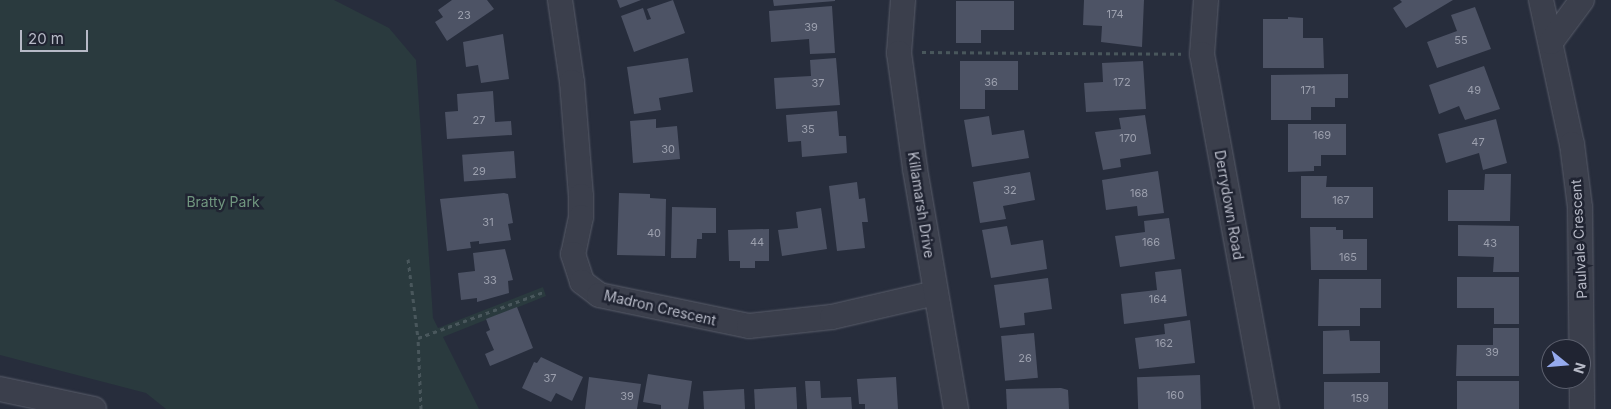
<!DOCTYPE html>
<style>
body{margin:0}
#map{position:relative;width:1611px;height:409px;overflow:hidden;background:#272d3c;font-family:Inter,sans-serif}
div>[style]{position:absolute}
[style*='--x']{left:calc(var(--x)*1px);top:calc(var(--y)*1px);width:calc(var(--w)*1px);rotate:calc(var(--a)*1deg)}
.green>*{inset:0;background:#2a3a3e}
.building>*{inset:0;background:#4d5365;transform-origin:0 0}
.path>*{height:3px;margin-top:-1.5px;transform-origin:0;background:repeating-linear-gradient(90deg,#49575c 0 4px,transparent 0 8px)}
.roads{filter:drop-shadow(0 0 1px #595d6a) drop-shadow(0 0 1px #595d6a)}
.minor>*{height:24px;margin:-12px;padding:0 12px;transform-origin:12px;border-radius:12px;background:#3b3f4c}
span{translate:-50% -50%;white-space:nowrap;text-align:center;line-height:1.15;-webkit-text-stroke:5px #202432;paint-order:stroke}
.number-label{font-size:11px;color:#9ca0ae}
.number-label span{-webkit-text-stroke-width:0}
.park-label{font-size:14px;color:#70967f}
.street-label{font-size:14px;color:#b7bac7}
.north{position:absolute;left:1541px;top:339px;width:50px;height:50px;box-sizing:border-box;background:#202432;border:1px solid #5c606e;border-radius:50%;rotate:107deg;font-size:14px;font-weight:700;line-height:20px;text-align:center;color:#b7bac7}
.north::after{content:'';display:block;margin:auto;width:18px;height:22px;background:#95aaee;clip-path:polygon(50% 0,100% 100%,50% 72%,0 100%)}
.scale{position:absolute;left:20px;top:30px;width:68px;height:22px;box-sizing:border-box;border:2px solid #b7bac7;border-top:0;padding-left:6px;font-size:15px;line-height:18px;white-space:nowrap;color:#b7bac7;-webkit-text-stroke:4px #202432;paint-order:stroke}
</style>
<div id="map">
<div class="green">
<i style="clip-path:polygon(0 0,334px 0,389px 28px,416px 60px,433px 318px,438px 328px,543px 287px,546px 296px,443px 337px,479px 409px,166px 409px,146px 393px,0 355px)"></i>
</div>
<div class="building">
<i style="clip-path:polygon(452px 0,487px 0,494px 9px,447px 41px,435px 22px,443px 17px,438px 10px)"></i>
<i style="clip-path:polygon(617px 0,641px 0,620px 8px)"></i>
<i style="clip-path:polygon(673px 0,685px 33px,634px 52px,621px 16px,643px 8px,647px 20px,651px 19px,647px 9px)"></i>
<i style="clip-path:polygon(773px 0,835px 0,835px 1px,774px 6px)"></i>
<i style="clip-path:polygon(1084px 0,1144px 0,1142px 47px,1101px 42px,1102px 26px,1083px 25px)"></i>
<i style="clip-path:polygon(1400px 0,1453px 0,1406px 28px,1393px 8px,1402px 2px)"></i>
<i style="clip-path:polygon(956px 1px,1014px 1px,1014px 30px,981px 30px,981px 43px,956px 43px)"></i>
<i style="clip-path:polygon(832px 6px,835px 53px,810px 54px,809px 39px,771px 42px,769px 11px)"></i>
<i style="clip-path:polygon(1475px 7px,1491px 49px,1437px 68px,1427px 42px,1457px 31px,1451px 15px)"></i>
<i style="clip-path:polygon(1288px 17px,1303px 18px,1303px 38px,1323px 38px,1324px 68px,1263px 68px,1263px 19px,1288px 19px)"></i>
<i style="clip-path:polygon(503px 34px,509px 79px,481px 83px,478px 65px,466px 67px,463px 42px)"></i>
<i style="clip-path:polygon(688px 58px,693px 92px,659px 98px,661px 110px,634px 114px,627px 67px)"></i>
<i style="clip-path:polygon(836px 58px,840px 105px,776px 109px,774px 78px,811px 76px,810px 60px)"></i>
<i style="clip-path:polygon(960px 61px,1018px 61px,1018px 90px,985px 90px,985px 109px,960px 109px)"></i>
<i style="clip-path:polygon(1143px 61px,1146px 109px,1086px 112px,1084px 83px,1103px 82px,1102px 63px)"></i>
<i style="clip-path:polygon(1484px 66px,1500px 109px,1465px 120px,1459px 106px,1439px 114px,1429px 85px)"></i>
<i style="clip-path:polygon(1348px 74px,1348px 98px,1335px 98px,1335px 107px,1311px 107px,1311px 120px,1271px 120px,1271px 75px)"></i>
<i style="clip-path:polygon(493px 91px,495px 122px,511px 121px,512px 135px,447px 139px,445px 112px,458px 111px,457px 94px)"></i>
<i style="clip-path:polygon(837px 111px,839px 136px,846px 136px,847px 153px,802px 157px,801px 141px,788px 142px,786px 115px)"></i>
<i style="clip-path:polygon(1145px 115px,1151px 154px,1120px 159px,1121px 167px,1103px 170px,1095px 132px,1121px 129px,1119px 118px)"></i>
<i style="clip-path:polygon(989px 116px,992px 135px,1024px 130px,1029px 158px,972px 167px,964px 120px)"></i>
<i style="clip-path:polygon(656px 119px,656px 128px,677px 126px,680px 159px,633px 163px,630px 121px)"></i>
<i style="clip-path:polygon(1496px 119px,1507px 163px,1483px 170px,1479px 153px,1446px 163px,1438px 134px)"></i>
<i style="clip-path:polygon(1288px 124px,1346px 124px,1346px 155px,1321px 155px,1321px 166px,1314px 166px,1314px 171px,1288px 172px)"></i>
<i style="left:514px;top:151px;width:27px;height:52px;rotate:86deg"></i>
<i style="clip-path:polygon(1158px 171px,1164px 213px,1138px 216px,1137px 206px,1106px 210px,1102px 180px)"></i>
<i style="clip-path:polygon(1030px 172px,1035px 200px,1003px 206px,1006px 219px,980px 223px,973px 182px)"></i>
<i style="clip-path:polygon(1485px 174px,1511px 174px,1510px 221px,1448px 221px,1448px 190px,1484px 190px)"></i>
<i style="clip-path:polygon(1301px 176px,1327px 176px,1326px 187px,1373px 187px,1373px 218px,1301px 218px)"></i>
<i style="clip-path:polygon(857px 182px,859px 199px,865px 198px,868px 222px,862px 222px,865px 248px,837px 251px,829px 186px)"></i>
<i style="clip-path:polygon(504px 193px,508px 194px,513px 223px,508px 224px,511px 240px,479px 244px,479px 241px,470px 242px,471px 248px,447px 251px,440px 199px)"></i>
<i style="clip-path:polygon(619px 193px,650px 194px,650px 198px,666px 199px,665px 256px,617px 255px)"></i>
<i style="clip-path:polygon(672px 207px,716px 208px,716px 233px,702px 233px,702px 239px,697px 239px,696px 258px,671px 258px)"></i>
<i style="clip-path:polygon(821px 208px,827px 249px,782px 256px,778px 230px,798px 228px,796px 212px)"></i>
<i style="clip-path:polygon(1169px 218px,1175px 259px,1120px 267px,1115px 236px,1145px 232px,1144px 221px)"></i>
<i style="clip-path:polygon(1458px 225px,1519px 226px,1519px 272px,1493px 272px,1494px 257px,1458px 256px)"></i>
<i style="clip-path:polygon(1007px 226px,1011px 245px,1043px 240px,1047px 269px,991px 278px,982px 230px)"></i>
<i style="clip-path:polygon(1310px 227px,1336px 227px,1336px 230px,1343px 230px,1343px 239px,1367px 239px,1367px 270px,1311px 270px)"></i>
<i style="clip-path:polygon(769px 229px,769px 261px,755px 261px,755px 268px,740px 268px,740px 261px,729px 261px,728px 230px)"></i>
<i style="clip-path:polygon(505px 249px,513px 280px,508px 281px,509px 293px,477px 302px,477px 298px,461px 300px,458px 273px,475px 271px,473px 253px)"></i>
<i style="clip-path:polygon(1181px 269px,1187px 316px,1124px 324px,1121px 294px,1157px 290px,1155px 272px)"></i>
<i style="clip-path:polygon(1457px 277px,1519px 277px,1519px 324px,1494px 324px,1494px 308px,1457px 308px)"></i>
<i style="clip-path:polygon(1048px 278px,1052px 309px,1024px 313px,1025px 325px,1000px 328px,994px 285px)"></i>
<i style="clip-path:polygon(1319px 279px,1381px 279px,1381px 308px,1360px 308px,1360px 326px,1318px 326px)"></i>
<i style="clip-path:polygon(517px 307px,533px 348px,490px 366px,485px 354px,494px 350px,486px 332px,490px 330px,486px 319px)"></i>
<i style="clip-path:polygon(1190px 320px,1195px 363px,1139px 369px,1135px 338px,1165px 334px,1164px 324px)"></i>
<i style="clip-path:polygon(1493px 328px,1519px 328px,1519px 376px,1456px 376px,1457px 345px,1493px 345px)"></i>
<i style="clip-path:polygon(1349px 330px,1350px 341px,1380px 341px,1380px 373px,1323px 374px,1323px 331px)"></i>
<i style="left:1034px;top:333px;width:45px;height:33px;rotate:85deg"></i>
<i style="clip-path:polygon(541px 357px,583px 377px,572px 401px,556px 393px,551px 402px,522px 388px,534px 362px,537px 363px)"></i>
<i style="clip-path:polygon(648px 374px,692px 381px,688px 409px,661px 409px,661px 405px,643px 402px)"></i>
<i style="left:1200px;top:375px;width:34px;height:63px;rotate:88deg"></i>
<i style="clip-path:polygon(589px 377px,641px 384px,637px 409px,585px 409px)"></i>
<i style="clip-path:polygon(896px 377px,898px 409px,865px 409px,865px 404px,859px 404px,857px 379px)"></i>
<i style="clip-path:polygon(805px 381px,820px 381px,821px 398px,851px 397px,852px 409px,807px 409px)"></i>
<i style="left:1457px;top:381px;width:62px;height:28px"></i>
<i style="left:1324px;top:382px;width:64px;height:27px"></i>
<i style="left:796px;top:387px;width:22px;height:42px;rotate:87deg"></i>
<i style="clip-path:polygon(1061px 388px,1068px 390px,1069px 409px,1007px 409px,1006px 389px)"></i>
<i style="left:744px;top:389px;width:20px;height:41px;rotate:87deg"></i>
</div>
<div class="path">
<i style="--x:922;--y:52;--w:259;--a:0.4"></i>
<i style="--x:408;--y:259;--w:80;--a:82.8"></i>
<i style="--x:421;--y:409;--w:71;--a:-92.4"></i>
<i style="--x:418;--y:338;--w:134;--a:-20.1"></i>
</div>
<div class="roads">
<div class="minor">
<i style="--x:560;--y:0;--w:83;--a:81.7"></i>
<i style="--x:572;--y:82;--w:114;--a:85.5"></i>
<i style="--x:581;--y:196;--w:21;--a:90"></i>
<i style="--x:581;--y:217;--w:38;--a:102"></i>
<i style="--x:573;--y:254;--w:29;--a:72"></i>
<i style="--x:582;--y:282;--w:21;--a:37"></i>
<i style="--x:599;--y:295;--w:153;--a:11.7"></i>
<i style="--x:749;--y:326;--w:83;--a:-6.2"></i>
<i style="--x:832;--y:317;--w:106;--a:-13.1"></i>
<i style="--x:903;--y:0;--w:53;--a:94.3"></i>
<i style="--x:899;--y:53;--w:117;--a:82.1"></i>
<i style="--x:915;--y:169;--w:243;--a:80.3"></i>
<i style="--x:1206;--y:0;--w:54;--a:94.2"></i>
<i style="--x:1202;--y:54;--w:361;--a:79.6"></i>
<i style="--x:1541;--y:0;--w:147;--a:77.9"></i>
<i style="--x:1572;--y:144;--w:64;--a:82.8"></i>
<i style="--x:1580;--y:207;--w:202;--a:89.4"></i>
<i style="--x:1551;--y:42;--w:52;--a:-53.6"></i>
<i style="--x:0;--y:389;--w:96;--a:12"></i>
</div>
</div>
<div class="number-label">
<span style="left:1115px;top:14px">174</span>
<span style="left:464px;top:15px">23</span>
<span style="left:811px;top:27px">39</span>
<span style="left:1461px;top:40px">55</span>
<span style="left:991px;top:82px">36</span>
<span style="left:1122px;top:82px">172</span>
<span style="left:818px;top:83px">37</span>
<span style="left:1308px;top:90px">171</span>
<span style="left:1474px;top:90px">49</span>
<span style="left:479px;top:120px">27</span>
<span style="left:808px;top:129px">35</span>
<span style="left:1322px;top:135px">169</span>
<span style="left:1128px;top:138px">170</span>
<span style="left:1478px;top:142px">47</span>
<span style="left:668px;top:149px">30</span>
<span style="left:479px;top:171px">29</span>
<span style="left:1010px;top:190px">32</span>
<span style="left:1139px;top:193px">168</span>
<span style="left:1341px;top:200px">167</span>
<span style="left:488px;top:222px">31</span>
<span style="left:654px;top:233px">40</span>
<span style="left:757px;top:242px">44</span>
<span style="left:1151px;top:242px">166</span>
<span style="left:1490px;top:243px">43</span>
<span style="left:1348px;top:257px">165</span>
<span style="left:490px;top:280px">33</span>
<span style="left:1158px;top:299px">164</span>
<span style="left:1164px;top:343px">162</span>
<span style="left:1492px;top:352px">39</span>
<span style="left:1025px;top:358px">26</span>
<span style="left:550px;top:378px">37</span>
<span style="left:1175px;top:395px">160</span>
<span style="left:627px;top:396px">39</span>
<span style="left:1360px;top:398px">159</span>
</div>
<div class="park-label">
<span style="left:223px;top:202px">Bratty Park</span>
</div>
<div class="street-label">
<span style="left:921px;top:205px;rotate:81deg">Killamarsh Drive</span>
<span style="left:1229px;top:205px;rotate:80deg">Derrydown Road</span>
<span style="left:1579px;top:239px;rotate:-93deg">Paulvale Crescent</span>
<span style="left:660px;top:308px;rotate:13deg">Madron Crescent</span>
</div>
<div class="north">N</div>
<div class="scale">20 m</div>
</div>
